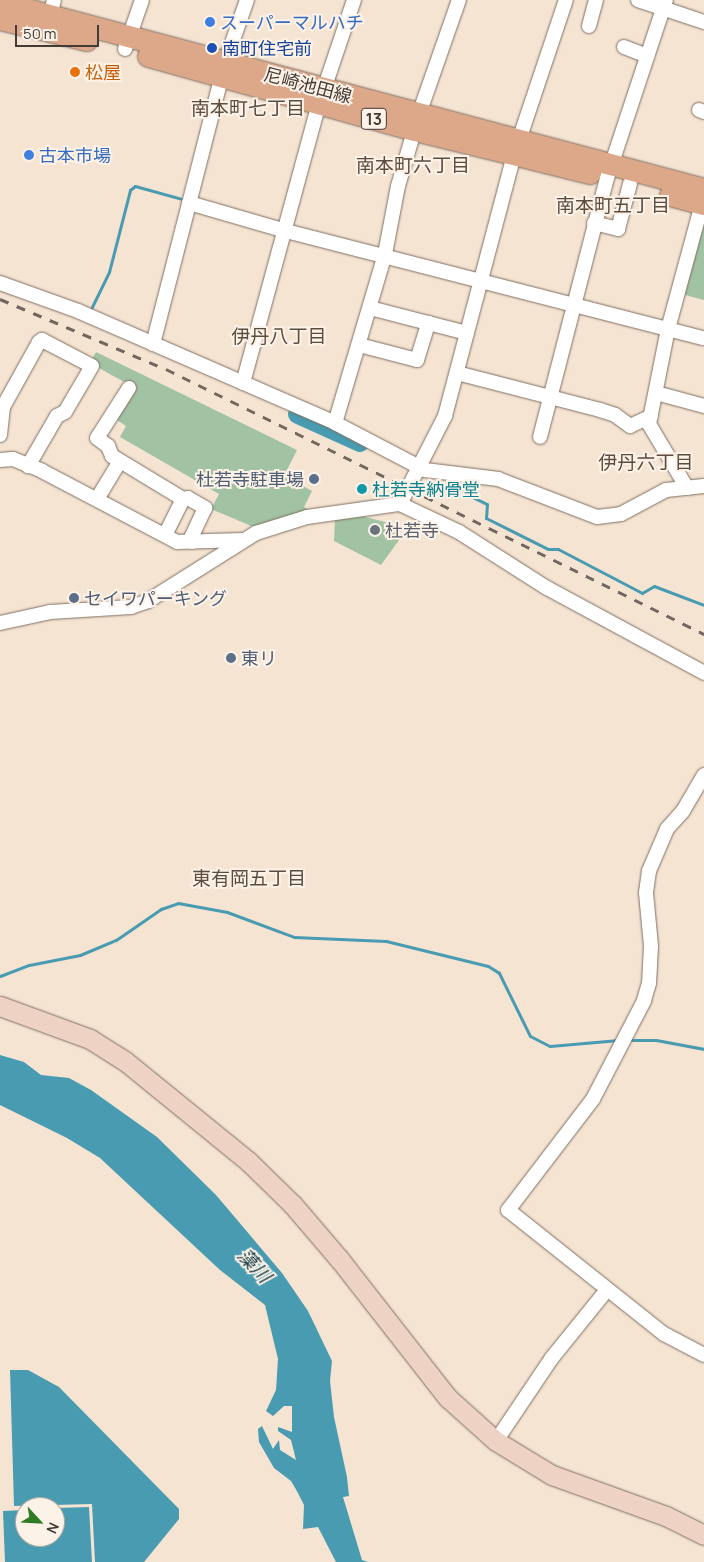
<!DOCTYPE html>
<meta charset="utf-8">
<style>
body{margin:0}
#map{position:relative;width:704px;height:1562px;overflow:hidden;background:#f6e4d3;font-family:Manrope,"Noto Sans JP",sans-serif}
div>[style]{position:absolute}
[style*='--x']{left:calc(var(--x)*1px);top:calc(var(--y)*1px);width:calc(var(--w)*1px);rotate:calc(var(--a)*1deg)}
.green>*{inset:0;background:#a2c3a3}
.water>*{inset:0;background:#489bb1}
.stream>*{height:3px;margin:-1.5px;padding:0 1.5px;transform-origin:1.5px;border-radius:1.5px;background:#489bb1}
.river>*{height:20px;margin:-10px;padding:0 10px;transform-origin:10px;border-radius:10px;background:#489bb1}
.roads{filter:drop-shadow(0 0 1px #7f6f60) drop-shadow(0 0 1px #7f6f60)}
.street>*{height:14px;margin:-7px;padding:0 7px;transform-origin:7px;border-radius:7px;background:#fff}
.secondary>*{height:19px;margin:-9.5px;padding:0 9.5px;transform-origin:9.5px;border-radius:9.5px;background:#eed3c4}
.primary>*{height:21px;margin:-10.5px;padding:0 10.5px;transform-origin:10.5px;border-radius:10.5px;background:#dda789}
.rail>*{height:3px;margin-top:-1.5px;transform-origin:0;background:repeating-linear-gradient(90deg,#71675e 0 9px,transparent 0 18px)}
.dots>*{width:14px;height:14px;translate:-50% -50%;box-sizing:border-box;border:2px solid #fdf2e8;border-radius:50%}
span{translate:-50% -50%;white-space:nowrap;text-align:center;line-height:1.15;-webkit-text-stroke:4px #fdf2e8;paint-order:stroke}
.shield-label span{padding:1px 4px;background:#fdf2e8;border:1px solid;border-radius:4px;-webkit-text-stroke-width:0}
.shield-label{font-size:16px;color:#433b35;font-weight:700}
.shop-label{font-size:18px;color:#366cbe}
.left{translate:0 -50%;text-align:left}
.transit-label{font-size:18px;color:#164399}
.food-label{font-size:18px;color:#c56008}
.street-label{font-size:18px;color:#433b35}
.service-label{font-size:18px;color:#4e5e75}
.right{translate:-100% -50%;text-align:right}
.culture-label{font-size:18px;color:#0d838f}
.worship-label{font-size:18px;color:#5b616d}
.neighbourhood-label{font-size:19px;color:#5c4d3f}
.water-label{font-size:19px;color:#123943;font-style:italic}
.north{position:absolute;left:15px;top:1497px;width:50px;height:50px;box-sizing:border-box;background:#fdf2e8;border:1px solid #b3a9a0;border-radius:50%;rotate:115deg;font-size:14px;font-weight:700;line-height:20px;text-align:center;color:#433b35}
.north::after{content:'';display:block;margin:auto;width:18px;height:22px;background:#307c24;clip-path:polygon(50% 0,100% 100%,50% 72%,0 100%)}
.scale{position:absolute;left:15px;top:25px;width:84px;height:22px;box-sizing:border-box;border:2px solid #433b35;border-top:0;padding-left:6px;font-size:15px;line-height:18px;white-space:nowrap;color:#433b35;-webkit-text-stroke:4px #fdf2e8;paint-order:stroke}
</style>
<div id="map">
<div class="green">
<i style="clip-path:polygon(704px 221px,704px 300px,681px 294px)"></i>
<i style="clip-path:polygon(96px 352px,297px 450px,284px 476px,312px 491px,304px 507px,311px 511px,261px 530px,211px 509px,219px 494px,120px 437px,126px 426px,114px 418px,133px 387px,90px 363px)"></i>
<i style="clip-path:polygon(358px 515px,385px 522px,402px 536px,381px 565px,334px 541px,335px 518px)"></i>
</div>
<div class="water">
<i style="clip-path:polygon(0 1055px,24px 1062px,41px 1075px,69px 1078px,91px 1090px,157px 1137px,216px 1195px,282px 1273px,308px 1311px,332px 1361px,330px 1381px,334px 1417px,347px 1477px,349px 1496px,343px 1497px,362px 1560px,368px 1562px,336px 1562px,318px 1527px,303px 1529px,304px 1505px,298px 1493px,291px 1481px,274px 1468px,259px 1442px,258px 1429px,262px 1426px,273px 1449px,279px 1440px,280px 1450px,296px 1460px,291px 1440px,278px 1431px,278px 1427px,292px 1432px,292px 1406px,284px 1406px,273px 1416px,266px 1411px,276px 1390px,278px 1359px,265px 1305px,220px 1270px,100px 1158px,67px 1138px,0 1105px)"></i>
<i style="clip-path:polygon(10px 1370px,28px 1370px,59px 1387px,179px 1509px,179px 1519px,144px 1562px,95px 1562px,92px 1504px,14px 1506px)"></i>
<i style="clip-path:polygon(89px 1507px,92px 1562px,5px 1562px,3px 1511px,25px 1510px,25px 1537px,55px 1537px,55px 1508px)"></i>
</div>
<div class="stream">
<i style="--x:89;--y:313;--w:46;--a:-64"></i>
<i style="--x:109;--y:272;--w:85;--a:-75.6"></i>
<i style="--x:130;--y:190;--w:6;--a:-39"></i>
<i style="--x:135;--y:186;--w:53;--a:15.4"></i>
<i style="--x:464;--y:480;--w:8;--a:113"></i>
<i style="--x:461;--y:487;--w:7;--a:63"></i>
<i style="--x:464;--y:493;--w:25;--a:26"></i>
<i style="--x:487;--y:504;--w:14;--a:94"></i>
<i style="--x:486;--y:518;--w:69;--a:26.6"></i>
<i style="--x:548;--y:549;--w:10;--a:0"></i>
<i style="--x:558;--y:549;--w:95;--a:27.6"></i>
<i style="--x:642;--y:593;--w:14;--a:-30"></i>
<i style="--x:654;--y:586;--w:53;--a:20.8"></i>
<i style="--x:0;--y:976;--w:31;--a:-21"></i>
<i style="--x:29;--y:965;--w:52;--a:-11.1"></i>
<i style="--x:80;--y:955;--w:39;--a:-23"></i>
<i style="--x:116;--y:940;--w:55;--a:-34.6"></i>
<i style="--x:161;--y:909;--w:18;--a:-19"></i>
<i style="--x:178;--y:903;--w:50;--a:10.4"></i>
<i style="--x:227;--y:912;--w:72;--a:20.5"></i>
<i style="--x:294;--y:937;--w:92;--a:2.5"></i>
<i style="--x:386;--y:941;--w:105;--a:13.8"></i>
<i style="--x:488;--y:966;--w:13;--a:32"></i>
<i style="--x:499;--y:973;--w:70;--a:63.8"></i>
<i style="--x:530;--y:1036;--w:22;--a:27"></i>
<i style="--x:550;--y:1046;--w:69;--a:-5"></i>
<i style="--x:628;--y:1040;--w:28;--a:0"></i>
<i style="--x:656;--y:1040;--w:49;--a:10.6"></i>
</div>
<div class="river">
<i style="--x:298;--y:414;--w:68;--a:24.3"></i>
</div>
<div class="roads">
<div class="street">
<i style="--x:638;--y:0;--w:70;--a:18.4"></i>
<i style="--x:50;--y:16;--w:16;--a:-76"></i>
<i style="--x:589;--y:26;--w:27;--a:-75"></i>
<i style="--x:624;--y:47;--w:25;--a:21"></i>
<i style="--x:125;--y:49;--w:52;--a:-70.9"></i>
<i style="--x:699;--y:110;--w:5;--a:22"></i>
<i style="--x:189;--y:203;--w:101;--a:16.1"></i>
<i style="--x:286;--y:231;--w:431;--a:14.4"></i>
<i style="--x:594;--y:223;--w:25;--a:14"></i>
<i style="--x:618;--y:229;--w:47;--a:-75.1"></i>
<i style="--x:0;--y:283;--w:83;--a:19.7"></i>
<i style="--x:78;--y:311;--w:280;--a:23.5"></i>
<i style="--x:335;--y:423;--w:102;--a:27.6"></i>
<i style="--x:425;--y:470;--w:74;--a:7"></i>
<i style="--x:498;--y:479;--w:106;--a:21"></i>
<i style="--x:597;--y:517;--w:24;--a:-7"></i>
<i style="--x:621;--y:514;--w:51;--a:-28.1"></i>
<i style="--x:666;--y:490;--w:38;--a:-6"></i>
<i style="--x:370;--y:308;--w:100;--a:14.5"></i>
<i style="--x:153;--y:344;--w:290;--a:-75.6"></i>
<i style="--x:225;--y:63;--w:67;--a:-70.8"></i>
<i style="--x:359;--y:345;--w:60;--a:14.5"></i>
<i style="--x:417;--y:360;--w:39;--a:-73"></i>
<i style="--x:457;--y:373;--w:148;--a:14.5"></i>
<i style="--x:600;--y:410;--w:16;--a:18"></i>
<i style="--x:615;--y:415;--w:19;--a:36"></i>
<i style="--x:630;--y:426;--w:23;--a:-25"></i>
<i style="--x:243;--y:383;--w:289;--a:-74.8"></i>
<i style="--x:319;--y:104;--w:110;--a:-71.4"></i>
<i style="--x:129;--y:388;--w:59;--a:122.6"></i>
<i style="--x:97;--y:438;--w:14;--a:36"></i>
<i style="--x:108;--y:446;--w:11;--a:68"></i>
<i style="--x:112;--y:456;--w:83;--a:31.2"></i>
<i style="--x:183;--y:499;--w:40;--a:116.6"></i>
<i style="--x:656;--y:393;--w:50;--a:15.2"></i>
<i style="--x:335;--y:423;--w:176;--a:-73.5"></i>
<i style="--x:385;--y:254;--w:69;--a:-79.2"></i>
<i style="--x:398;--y:186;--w:75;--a:-73.7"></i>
<i style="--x:419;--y:114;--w:121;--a:-70.7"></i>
<i style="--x:0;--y:435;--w:28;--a:-84"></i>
<i style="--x:3;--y:407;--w:74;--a:-61"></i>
<i style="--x:39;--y:342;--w:4;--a:-34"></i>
<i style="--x:42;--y:340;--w:56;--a:27.5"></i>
<i style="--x:92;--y:366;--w:53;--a:120.4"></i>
<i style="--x:65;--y:412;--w:9;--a:153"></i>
<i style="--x:57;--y:416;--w:58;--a:120.1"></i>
<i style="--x:540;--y:437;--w:268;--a:-75.5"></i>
<i style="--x:607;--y:178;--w:188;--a:-71.7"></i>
<i style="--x:0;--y:460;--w:13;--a:-4"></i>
<i style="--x:13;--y:459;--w:31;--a:22"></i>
<i style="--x:42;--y:471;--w:153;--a:27.7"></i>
<i style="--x:177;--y:542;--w:65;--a:-1.8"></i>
<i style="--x:687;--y:488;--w:74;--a:-120.7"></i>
<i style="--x:649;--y:424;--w:97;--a:-78.7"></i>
<i style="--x:668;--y:329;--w:130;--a:-74.8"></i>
<i style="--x:97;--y:499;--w:44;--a:-58.8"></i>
<i style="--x:183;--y:499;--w:5;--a:-11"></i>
<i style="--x:188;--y:498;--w:20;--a:30"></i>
<i style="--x:205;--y:508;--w:31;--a:115"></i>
<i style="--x:192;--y:536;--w:6;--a:90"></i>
<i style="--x:400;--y:504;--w:99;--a:-62.9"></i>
<i style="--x:445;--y:416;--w:270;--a:-75.2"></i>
<i style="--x:514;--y:155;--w:163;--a:-71.5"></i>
<i style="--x:0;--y:623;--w:51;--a:-12.4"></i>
<i style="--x:50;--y:612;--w:81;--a:-3.5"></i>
<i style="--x:131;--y:607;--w:18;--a:-19"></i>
<i style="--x:148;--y:601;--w:128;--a:-32.2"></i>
<i style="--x:256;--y:533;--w:53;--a:-17.4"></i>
<i style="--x:307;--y:517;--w:94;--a:-8"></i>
<i style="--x:400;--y:504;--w:65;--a:25.4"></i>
<i style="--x:459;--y:532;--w:104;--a:32.5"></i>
<i style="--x:547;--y:588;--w:179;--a:28.4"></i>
<i style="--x:704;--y:775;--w:42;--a:120.3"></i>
<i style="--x:683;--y:811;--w:24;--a:132"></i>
<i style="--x:667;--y:829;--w:46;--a:113.2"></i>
<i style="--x:649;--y:871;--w:22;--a:98"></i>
<i style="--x:646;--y:893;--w:53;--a:84.6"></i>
<i style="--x:651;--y:946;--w:37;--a:93"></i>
<i style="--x:649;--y:983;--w:19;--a:106"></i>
<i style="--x:644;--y:1001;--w:110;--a:117.5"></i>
<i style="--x:593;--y:1099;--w:140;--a:127.4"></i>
<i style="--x:508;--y:1210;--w:199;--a:38.5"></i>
<i style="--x:664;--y:1334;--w:45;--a:27.7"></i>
<i style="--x:496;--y:1441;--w:99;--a:-56.1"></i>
<i style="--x:551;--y:1359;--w:87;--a:-51"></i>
</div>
<div class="secondary">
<i style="--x:0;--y:1006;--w:96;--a:20.1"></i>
<i style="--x:90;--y:1039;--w:41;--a:32.2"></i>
<i style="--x:125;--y:1061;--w:159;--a:39.1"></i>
<i style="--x:248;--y:1161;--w:63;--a:44.4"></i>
<i style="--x:293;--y:1205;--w:72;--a:49.5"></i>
<i style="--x:340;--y:1260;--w:175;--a:52"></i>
<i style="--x:448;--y:1398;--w:64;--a:41.9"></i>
<i style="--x:496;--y:1441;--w:66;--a:31.3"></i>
<i style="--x:552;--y:1475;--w:121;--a:19.8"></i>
<i style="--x:666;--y:1516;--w:42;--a:26.6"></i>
</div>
<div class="primary">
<i style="--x:0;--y:2;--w:728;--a:14.88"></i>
<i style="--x:0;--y:19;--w:89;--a:13.6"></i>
<i style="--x:148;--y:56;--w:277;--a:15.5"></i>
<i style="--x:415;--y:130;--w:180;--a:13.8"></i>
<i style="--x:670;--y:195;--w:35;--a:15"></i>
</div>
</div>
<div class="rail">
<i style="--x:0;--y:299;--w:180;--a:22.9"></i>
<i style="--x:166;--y:369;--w:600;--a:26.22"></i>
</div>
<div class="dots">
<i style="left:210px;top:22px;background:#3f7fe0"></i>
<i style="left:212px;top:48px;background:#1a4fb4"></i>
<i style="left:75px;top:72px;background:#e8710a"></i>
<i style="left:29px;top:155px;background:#3f7fe0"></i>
<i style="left:314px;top:479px;background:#5c6f8a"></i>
<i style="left:362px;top:489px;background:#0f9aa8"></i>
<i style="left:375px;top:530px;background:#6b7280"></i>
<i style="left:74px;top:598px;background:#5c6f8a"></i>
<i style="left:231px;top:658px;background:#5c6f8a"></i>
</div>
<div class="shield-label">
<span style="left:374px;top:119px">13</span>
</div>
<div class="shop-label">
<span class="left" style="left:220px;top:22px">スーパーマルハチ</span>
<span class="left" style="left:39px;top:155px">古本市場</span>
</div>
<div class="transit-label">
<span class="left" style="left:222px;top:48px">南町住宅前</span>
</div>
<div class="food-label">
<span class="left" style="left:85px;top:72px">松屋</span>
</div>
<div class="street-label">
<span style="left:308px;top:85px;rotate:15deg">尼崎池田線</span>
</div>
<div class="service-label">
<span class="right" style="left:304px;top:479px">杜若寺駐車場</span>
<span class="left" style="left:84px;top:598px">セイワパーキング</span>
<span class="left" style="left:241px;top:658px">東リ</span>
</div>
<div class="culture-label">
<span class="left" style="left:372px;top:489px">杜若寺納骨堂</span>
</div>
<div class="worship-label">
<span class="left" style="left:385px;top:530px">杜若寺</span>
</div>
<div class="neighbourhood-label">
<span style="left:248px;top:109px">南本町七丁目</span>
<span style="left:413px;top:166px">南本町六丁目</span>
<span style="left:613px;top:206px">南本町五丁目</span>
<span style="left:279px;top:337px">伊丹八丁目</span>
<span style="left:646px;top:463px">伊丹六丁目</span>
<span style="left:249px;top:879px">東有岡五丁目</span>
</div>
<div class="water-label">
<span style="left:254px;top:1266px;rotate:47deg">藻川</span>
</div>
<div class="north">N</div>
<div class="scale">50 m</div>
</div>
